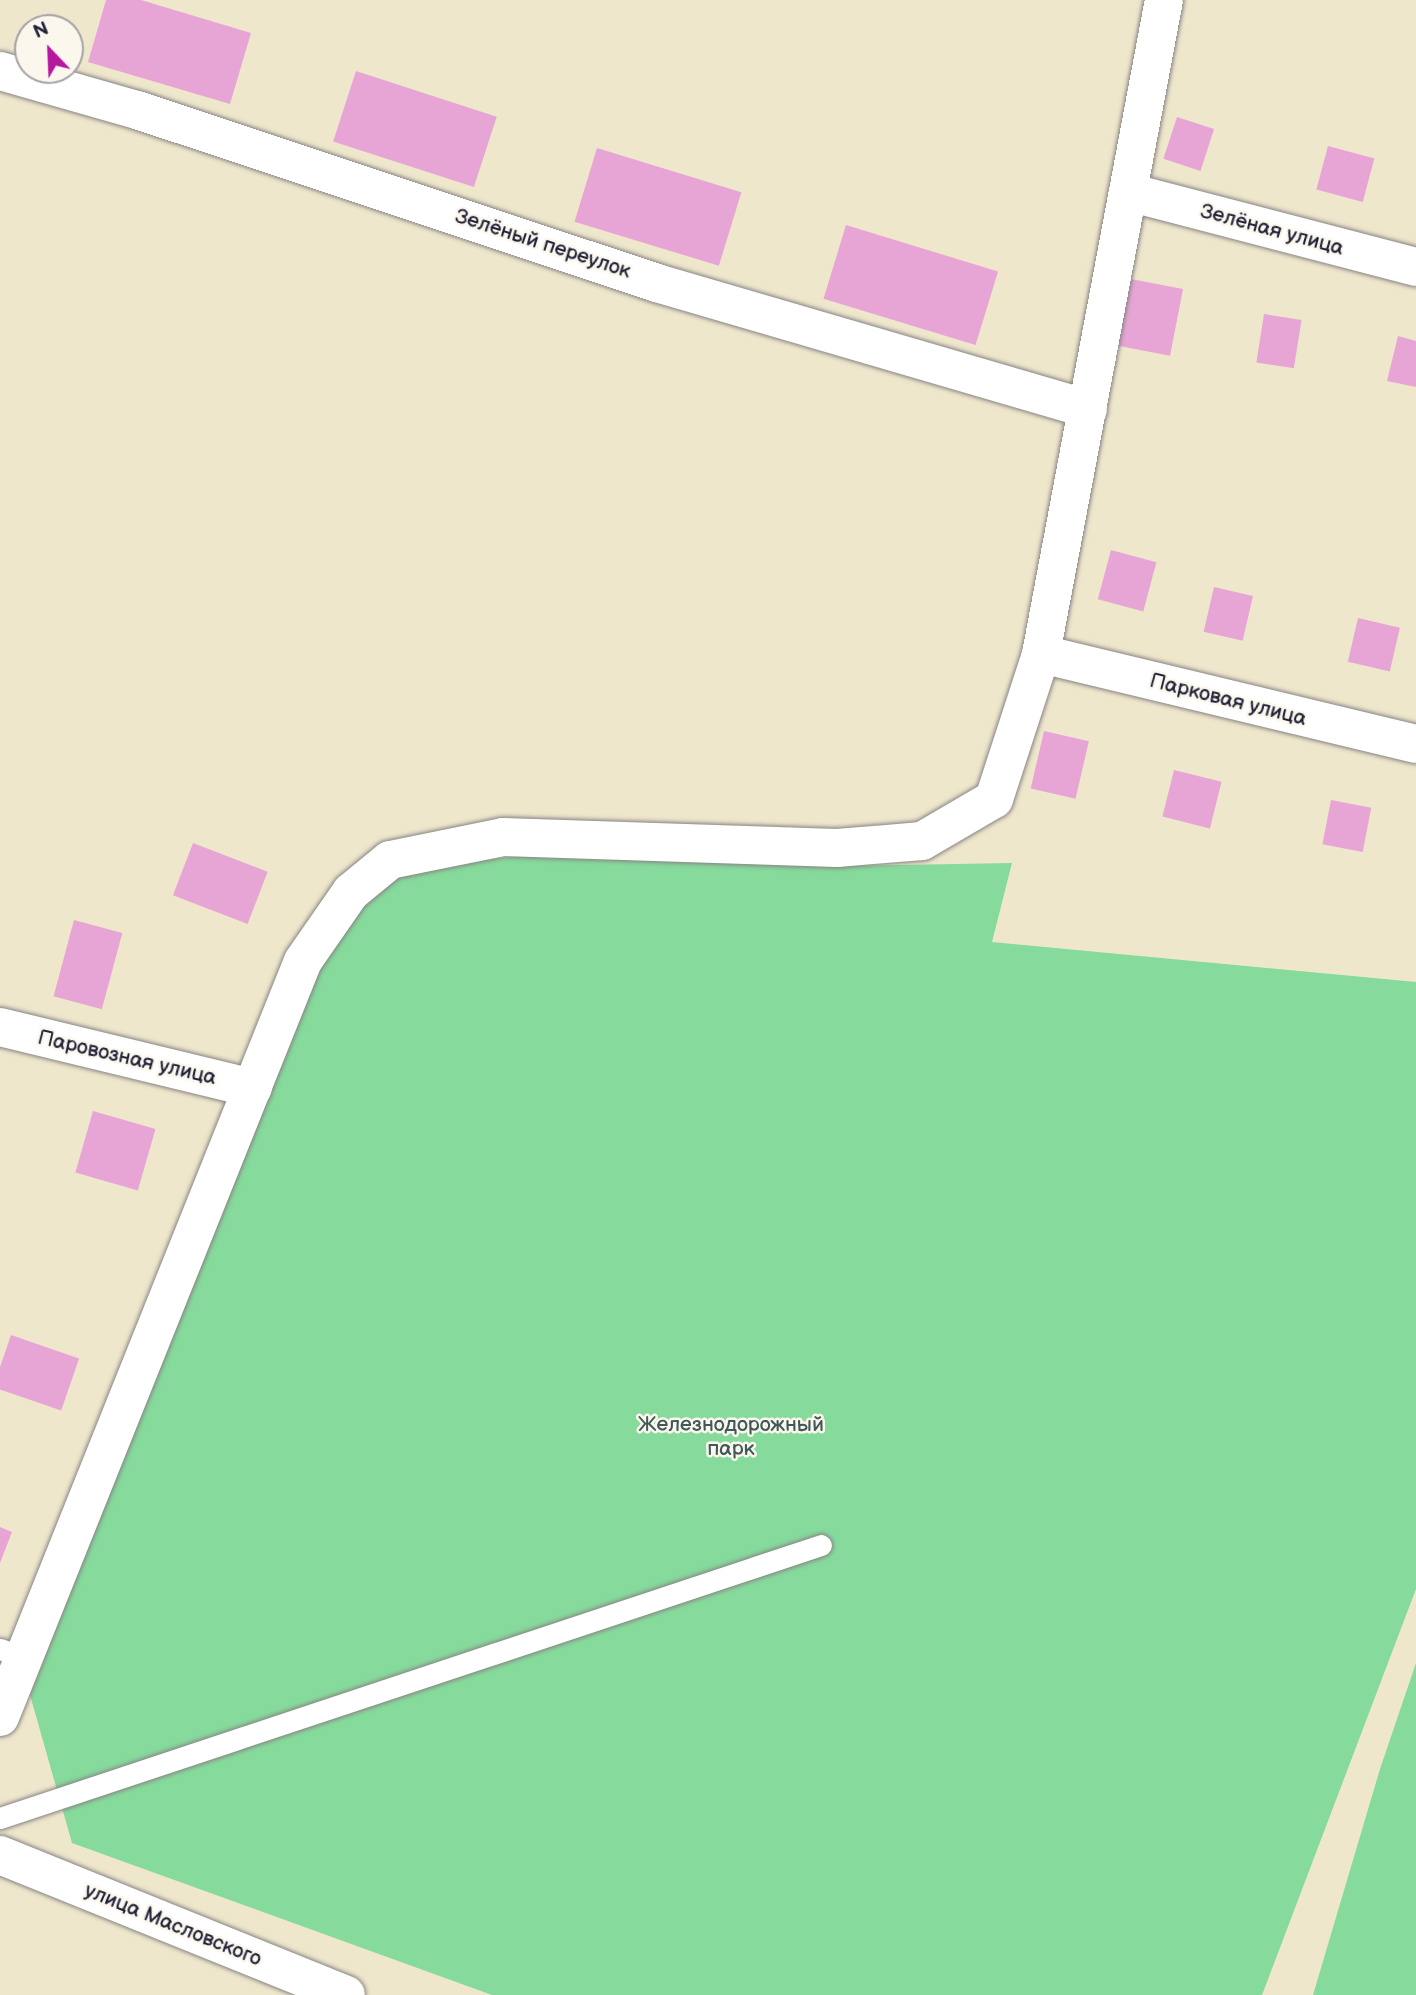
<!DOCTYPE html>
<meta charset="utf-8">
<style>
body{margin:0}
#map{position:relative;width:1416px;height:1995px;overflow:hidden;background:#efe7cc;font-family:"Balsamiq Sans",sans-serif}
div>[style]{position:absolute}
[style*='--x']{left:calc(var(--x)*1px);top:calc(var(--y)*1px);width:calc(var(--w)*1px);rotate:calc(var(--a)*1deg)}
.green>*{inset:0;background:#86da9c}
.building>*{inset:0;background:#e7a5d6;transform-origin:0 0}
.roads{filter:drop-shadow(0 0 2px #888484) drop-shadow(0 0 2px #888484)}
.lane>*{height:21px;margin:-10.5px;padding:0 10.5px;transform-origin:10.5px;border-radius:10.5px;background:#fff}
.street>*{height:38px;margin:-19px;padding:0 19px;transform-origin:19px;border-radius:19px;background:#fff}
.secondary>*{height:38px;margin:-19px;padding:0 19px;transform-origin:19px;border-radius:19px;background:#fff}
span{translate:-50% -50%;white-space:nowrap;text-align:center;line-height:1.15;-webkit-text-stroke:5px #fbf7ec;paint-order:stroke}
.street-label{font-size:21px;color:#22223b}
.park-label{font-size:21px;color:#405958}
.north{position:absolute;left:14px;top:14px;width:70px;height:70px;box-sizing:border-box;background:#fbf7ec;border:2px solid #a4a2a5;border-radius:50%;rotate:337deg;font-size:19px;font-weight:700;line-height:28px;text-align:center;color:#22223b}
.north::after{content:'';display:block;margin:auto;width:24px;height:32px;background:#b5179e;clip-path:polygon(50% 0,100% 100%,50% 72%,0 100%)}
</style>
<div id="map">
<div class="green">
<i style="clip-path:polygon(554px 852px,841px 866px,1012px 863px,992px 942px,1416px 982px,1416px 1589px,1262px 1995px,492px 1995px,72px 1843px,30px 1695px,313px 972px,353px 913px,408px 869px)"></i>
<i style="clip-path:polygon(1416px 1663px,1416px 1995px,1313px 1995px,1380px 1769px)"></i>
</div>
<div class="building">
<i style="clip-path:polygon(106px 0,141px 0,251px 33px,230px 104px,88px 62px)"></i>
<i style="left:356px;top:71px;width:148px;height:74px;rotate:18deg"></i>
<i style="left:1177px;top:117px;width:39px;height:44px;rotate:18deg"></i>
<i style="left:1328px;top:146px;width:48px;height:45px;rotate:15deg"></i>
<i style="left:597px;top:148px;width:151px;height:77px;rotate:17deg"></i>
<i style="left:846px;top:225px;width:159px;height:77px;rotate:17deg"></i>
<i style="left:1131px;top:279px;width:53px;height:68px;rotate:11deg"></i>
<i style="left:1264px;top:314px;width:38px;height:49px;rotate:9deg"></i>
<i style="clip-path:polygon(1398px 336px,1416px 341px,1416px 387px,1387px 381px)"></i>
<i style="left:1111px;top:550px;width:47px;height:51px;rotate:15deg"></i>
<i style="left:1214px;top:587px;width:40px;height:46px;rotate:13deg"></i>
<i style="left:1358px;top:618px;width:43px;height:45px;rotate:13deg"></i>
<i style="left:1044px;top:731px;width:46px;height:59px;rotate:13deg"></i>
<i style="left:1174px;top:770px;width:49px;height:48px;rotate:14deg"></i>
<i style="left:1331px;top:800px;width:41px;height:45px;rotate:11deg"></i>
<i style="left:193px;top:843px;width:80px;height:56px;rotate:21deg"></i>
<i style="left:74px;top:920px;width:50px;height:79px;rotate:15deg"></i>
<i style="left:93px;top:1111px;width:65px;height:64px;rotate:16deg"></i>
<i style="left:11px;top:1335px;width:72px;height:55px;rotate:19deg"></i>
<i style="clip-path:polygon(0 1527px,12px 1532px,0 1563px)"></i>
</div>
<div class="roads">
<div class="lane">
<i style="--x:0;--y:1649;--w:18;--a:19"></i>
<i style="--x:0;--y:1818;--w:865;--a:-18.39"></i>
</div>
<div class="street">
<i style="--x:0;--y:71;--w:146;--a:15.9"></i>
<i style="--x:140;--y:111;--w:545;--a:18.4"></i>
<i style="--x:657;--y:283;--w:449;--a:16.3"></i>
<i style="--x:1128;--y:192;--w:298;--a:14.6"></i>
<i style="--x:1041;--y:654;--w:386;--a:13.5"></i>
<i style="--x:0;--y:1027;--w:260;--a:13.6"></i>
<i style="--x:0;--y:1717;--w:814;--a:-68.16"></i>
<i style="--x:303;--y:961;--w:84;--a:-55.2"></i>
<i style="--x:351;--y:892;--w:50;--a:-39.4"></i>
<i style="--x:390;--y:860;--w:115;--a:-11.5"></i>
<i style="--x:503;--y:837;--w:334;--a:1.9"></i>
<i style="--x:837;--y:848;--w:85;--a:-4.7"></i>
<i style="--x:922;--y:841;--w:83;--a:-30.3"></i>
<i style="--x:994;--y:799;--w:152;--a:-72"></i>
<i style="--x:1041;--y:654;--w:665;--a:-79.35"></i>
</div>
<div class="secondary">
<i style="--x:0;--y:1855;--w:373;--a:22"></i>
</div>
</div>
<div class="street-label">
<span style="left:1272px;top:230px;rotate:15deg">Зелёная улица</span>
<span style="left:543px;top:244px;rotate:18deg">Зелёный переулок</span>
<span style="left:1228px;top:700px;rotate:14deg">Парковая улица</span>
<span style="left:127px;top:1058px;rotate:13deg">Паровозная улица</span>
<span style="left:173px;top:1925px;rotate:22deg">улица Масловского</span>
</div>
<div class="park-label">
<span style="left:731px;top:1437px">Железнодорожный<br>парк</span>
</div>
<div class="north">N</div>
</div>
